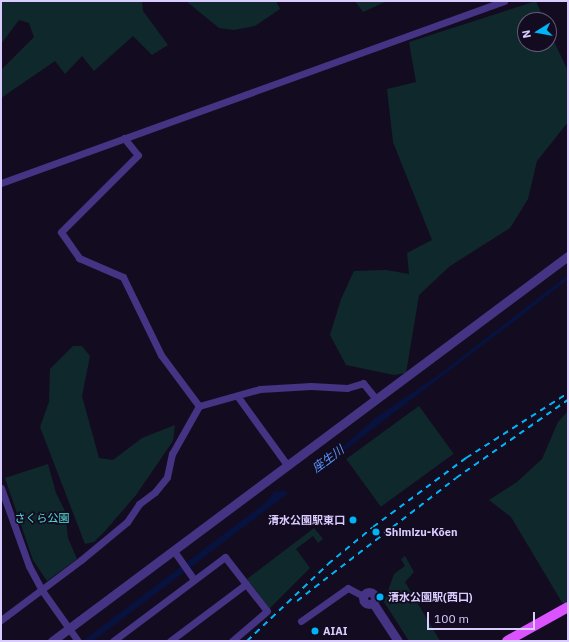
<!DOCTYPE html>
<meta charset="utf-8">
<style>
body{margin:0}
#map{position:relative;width:569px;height:642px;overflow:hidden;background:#130c21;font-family:"IBM Plex Sans","Noto Sans JP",sans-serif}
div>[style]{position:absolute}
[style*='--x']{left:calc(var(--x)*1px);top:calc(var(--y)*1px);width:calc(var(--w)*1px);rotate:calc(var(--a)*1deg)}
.green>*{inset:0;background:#0f282b;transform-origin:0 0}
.water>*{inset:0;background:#07123f}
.pier>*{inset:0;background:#130c21}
.minor>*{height:7px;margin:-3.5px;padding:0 3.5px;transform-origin:3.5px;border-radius:3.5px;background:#443483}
.tertiary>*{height:9px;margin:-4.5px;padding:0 4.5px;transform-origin:4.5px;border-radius:4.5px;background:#443483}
.tertiary>.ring{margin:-4.5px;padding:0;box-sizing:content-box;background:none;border:9px solid #443483;border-radius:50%}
.primary>*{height:10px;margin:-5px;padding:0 5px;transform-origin:5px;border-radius:5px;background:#db53ff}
.rail>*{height:2px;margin-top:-1px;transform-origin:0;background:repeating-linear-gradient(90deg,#00b5f7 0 6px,transparent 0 11px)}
.dots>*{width:11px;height:11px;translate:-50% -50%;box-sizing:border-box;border:2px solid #130c21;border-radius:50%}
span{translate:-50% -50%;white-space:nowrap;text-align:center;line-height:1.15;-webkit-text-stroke:3.5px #130c21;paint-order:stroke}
.park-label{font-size:11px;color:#52e5d9}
.poi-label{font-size:11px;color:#daccff;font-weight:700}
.right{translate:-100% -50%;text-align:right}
.left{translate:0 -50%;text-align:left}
.water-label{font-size:12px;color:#5a97ff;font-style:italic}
.frame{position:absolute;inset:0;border:2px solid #daccff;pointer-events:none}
.north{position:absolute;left:517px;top:12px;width:40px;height:40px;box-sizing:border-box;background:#130c21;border:1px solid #63597a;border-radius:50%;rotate:259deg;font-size:11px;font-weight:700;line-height:16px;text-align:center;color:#daccff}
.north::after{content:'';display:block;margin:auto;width:14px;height:18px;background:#00b5f7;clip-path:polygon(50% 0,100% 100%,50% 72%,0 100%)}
.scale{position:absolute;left:427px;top:612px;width:108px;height:18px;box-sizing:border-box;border:2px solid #daccff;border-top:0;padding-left:5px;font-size:12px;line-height:14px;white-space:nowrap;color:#daccff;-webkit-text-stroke:3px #130c21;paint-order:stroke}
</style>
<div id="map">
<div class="green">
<i style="clip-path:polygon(1px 1px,142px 1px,143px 11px,168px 45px,152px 55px,133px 36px,94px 71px,82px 56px,65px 74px,55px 61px,1px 98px,1px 70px,34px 37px,29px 23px,19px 20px,1px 44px)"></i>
<i style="clip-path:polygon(186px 1px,276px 1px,280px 9px,255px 26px,234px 30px,219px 28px)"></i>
<i style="clip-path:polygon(355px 1px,387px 1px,363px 12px)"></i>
<i style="clip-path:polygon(536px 1px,544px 20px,525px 20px,525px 44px,549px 44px,549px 31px,568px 71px,568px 122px,537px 161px,528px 199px,510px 228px,450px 266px,419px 295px,406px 373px,394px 375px,346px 365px,330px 335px,341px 299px,354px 271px,386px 270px,409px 274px,407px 253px,432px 240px,393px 142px,387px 89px,416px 82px,409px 42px)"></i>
<i style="clip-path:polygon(73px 346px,82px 346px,90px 356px,82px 396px,99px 458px,113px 460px,142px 438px,175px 425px,173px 441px,136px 495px,105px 531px,94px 542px,85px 544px,40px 427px,49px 402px,50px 369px)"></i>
<i style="left:419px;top:406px;width:59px;height:90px;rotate:54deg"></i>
<i style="clip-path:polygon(568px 411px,568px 601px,563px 604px,511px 517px,489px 500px,517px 482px,542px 459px,558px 422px)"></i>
<i style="clip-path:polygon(48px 464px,56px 493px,65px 511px,68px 538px,77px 559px,47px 581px,33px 560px,5px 478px)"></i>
<i style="clip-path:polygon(314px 528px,323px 539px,318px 543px,313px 536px,296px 549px,310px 568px,269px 609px,247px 579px)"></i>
<i style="clip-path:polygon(405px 556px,414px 572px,405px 582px,440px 641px,409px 641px,384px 602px,394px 574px,405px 566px,401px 559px)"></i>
</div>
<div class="water">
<i style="clip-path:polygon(568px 275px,568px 279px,520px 317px,183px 573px,93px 641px,83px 641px,265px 503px,274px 492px,280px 492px,345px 445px,374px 419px,437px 376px)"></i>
</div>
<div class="pier">
<i style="clip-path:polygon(313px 464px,315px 475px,291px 494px,280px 489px)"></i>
</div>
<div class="minor">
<i style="--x:124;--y:138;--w:22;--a:51"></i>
<i style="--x:138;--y:155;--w:109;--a:135"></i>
<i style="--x:61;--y:232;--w:32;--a:55"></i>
<i style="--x:79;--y:258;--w:48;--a:23.4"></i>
<i style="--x:123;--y:277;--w:87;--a:64"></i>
<i style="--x:161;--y:355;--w:64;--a:53.3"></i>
<i style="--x:1;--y:183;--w:535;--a:-19.89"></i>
<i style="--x:238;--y:397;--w:85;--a:54.1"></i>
<i style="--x:1;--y:488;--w:83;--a:70.3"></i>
<i style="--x:29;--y:566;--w:26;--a:62"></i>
<i style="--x:41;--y:589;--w:64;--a:54.6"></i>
<i style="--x:174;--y:551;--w:35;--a:55"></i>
<i style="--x:1;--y:620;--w:100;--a:-36.9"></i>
<i style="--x:81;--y:560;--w:60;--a:-39.6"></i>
<i style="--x:127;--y:522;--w:22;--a:-56"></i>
<i style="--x:139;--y:504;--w:20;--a:-37"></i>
<i style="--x:155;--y:492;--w:19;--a:-51"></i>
<i style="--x:167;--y:477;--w:24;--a:-78"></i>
<i style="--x:172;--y:454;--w:55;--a:-60.6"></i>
<i style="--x:199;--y:406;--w:63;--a:-15.6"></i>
<i style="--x:260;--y:389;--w:51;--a:-3.4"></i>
<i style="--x:311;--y:386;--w:36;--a:3"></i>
<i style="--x:347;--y:388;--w:17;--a:-17"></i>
<i style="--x:363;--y:383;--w:21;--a:51"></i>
<i style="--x:301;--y:621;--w:57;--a:-35.1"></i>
<i style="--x:348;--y:588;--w:17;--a:28"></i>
<i style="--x:113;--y:641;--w:140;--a:-36.9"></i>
<i style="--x:225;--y:557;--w:68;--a:52.1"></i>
<i style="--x:267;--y:611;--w:46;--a:139.4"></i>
<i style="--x:170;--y:641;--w:95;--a:-36.9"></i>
</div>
<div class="tertiary">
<i class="ring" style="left:363px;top:592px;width:3px;height:3px"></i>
<i style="--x:373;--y:603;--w:45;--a:56.7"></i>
<i style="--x:52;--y:641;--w:644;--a:-36.73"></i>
</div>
<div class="primary">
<i style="--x:507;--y:641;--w:70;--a:-29.1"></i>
</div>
<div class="rail">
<i style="--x:297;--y:601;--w:201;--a:-37.7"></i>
<i style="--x:456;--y:478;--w:136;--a:-34.9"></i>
<i style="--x:247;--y:641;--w:112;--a:-43.5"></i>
<i style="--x:328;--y:564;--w:58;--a:-39.4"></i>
<i style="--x:373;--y:527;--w:116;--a:-36.6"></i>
<i style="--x:466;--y:458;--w:121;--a:-32.5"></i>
</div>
<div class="dots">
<i style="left:353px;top:520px;background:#00b5f7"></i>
<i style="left:376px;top:532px;background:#00b5f7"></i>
<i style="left:380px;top:597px;background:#00b5f7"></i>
<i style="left:315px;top:631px;background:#00b5f7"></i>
</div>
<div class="park-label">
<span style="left:42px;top:518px">さくら公園</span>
</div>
<div class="poi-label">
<span class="right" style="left:345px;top:520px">清水公園駅東口</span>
<span class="left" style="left:385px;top:532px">Shimizu-Kōen</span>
<span class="left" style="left:388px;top:597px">清水公園駅(西口)</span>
<span class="left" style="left:323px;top:631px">AIAI</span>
</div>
<div class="water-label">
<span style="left:328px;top:459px;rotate:-37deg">座生川</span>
</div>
<div class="frame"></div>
<div class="north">N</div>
<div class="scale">100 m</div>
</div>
